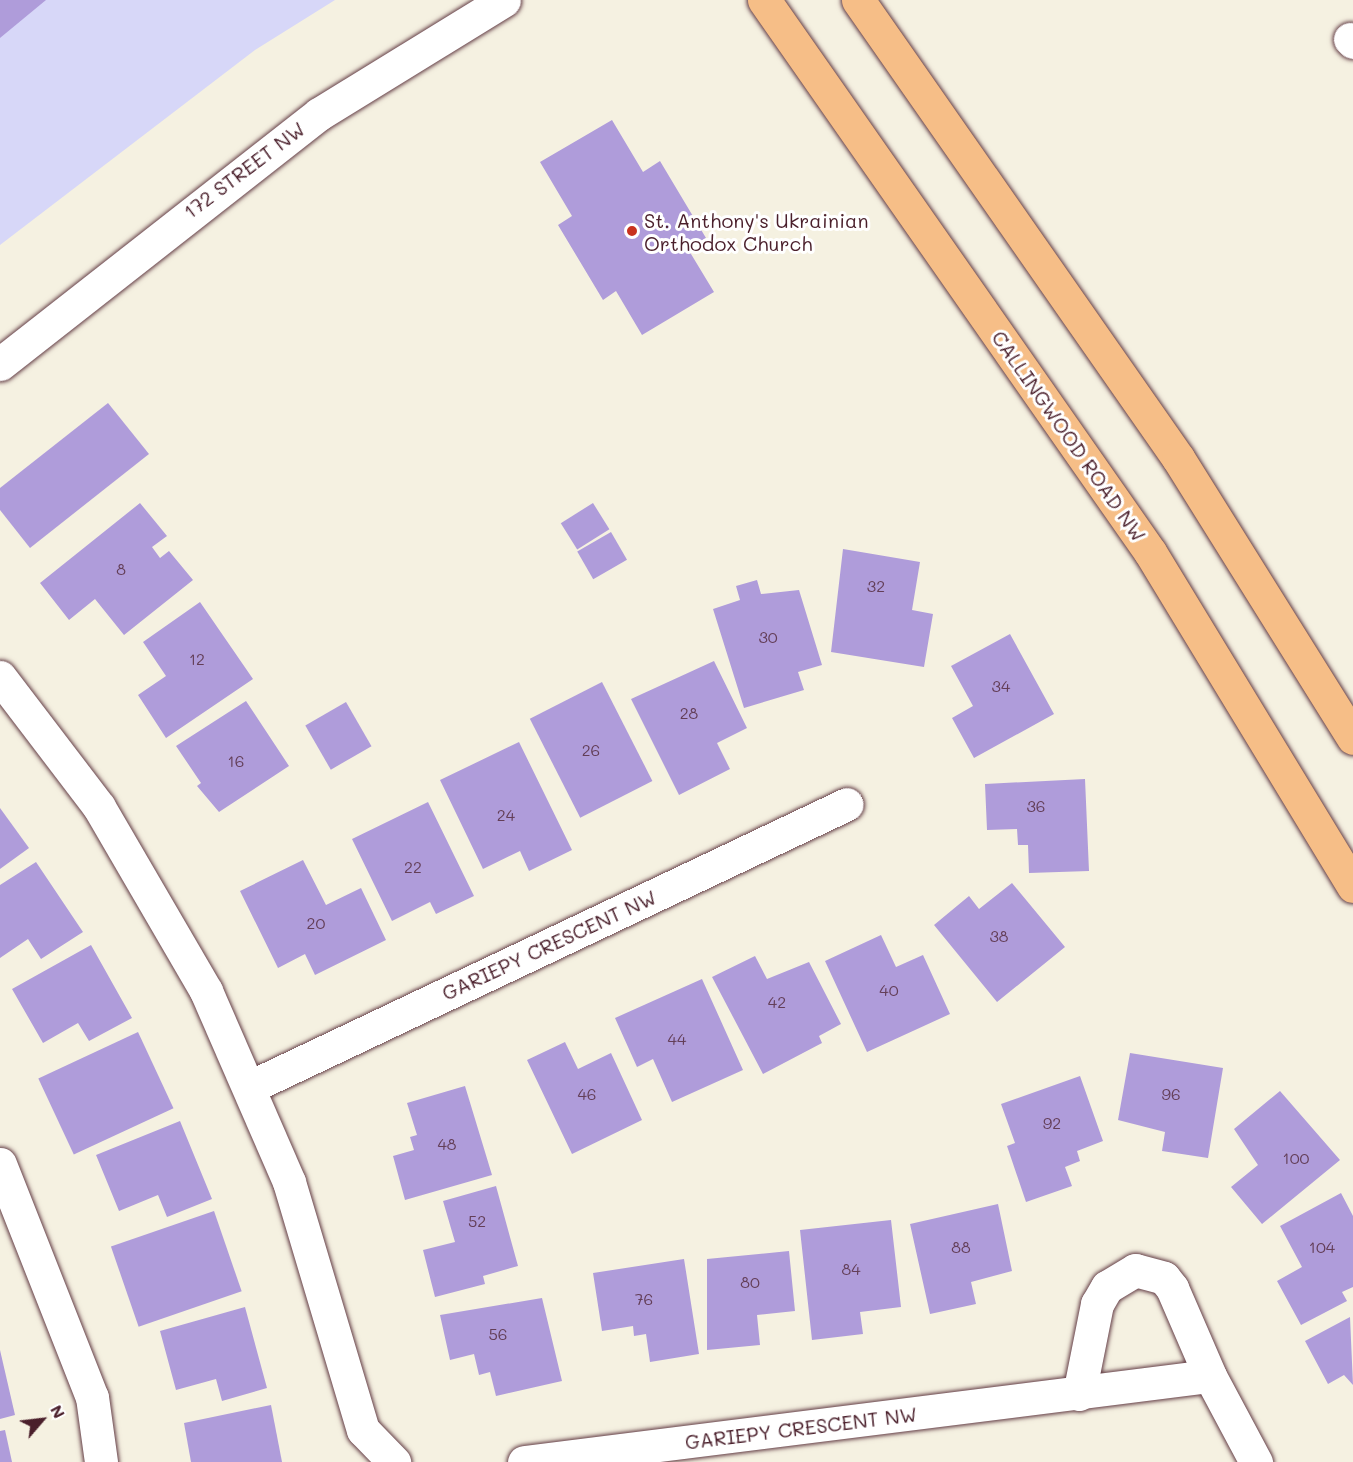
<!DOCTYPE html>
<style>
body{margin:0}
#map{position:relative;width:1353px;height:1462px;overflow:hidden;background:#f5f1e1;font-family:Mali,sans-serif}
div>[style]{position:absolute}
[style*='--x']{left:calc(var(--x)*1px);top:calc(var(--y)*1px);width:calc(var(--w)*1px);rotate:calc(var(--a)*1deg)}
.built>*{inset:0;background:#d7d7f8}
.building>*{inset:0;background:#af9cda;transform-origin:0 0}
.roads{filter:drop-shadow(0 0 2px #643e46) drop-shadow(0 0 2px #643e46)}
.minor>*{height:33px;margin:-16.5px;padding:0 16.5px;transform-origin:16.5px;border-radius:16.5px;background:#fff}
.major>*{height:33px;margin:-16.5px;padding:0 16.5px;transform-origin:16.5px;border-radius:16.5px;background:#f6be87}
.dots>*{width:16px;height:16px;translate:-50% -50%;box-sizing:border-box;border:3px solid #fff;border-radius:50%}
span{translate:-50% -50%;white-space:nowrap;text-align:center;line-height:1.15;-webkit-text-stroke:6px #fff;paint-order:stroke}
.number-label{font-size:16px;color:#633e57}
.number-label span{-webkit-text-stroke-width:0}
.street-label{font-size:20px;color:#4a1f2b}
.poi-label{font-size:20px;color:#4a1f2b}
.left{translate:0 -50%;text-align:left}
.north{position:absolute;left:12px;top:1390px;width:60px;height:60px;-webkit-text-stroke:4px #fff;paint-order:stroke;rotate:62deg;font-size:16px;font-weight:700;line-height:24px;text-align:center;color:#4a1f2b}
.north::after{content:'';display:block;margin:auto;width:21px;height:27px;background:#4a1f2b;clip-path:polygon(50% 0,100% 100%,50% 72%,0 100%)}
</style>
<div id="map">
<div class="built">
<i style="clip-path:polygon(0 0,335px 0,255px 50px,0 245px)"></i>
</div>
<div class="building">
<i style="clip-path:polygon(0 0,46px 0,0 38px)"></i>
<i style="clip-path:polygon(612px 120px,643px 172px,660px 161px,706px 238px,688px 249px,714px 292px,642px 335px,616px 291px,603px 300px,558px 225px,572px 216px,540px 162px)"></i>
<i style="clip-path:polygon(108px 403px,149px 454px,30px 548px,0 510px,0 488px)"></i>
<i style="clip-path:polygon(140px 503px,167px 536px,152px 547px,160px 558px,169px 551px,193px 580px,124px 635px,95px 599px,69px 620px,40px 583px)"></i>
<i style="left:593px;top:503px;width:31px;height:38px;rotate:58deg"></i>
<i style="left:611px;top:532px;width:32px;height:39px;rotate:60deg"></i>
<i style="clip-path:polygon(843px 549px,920px 562px,912px 610px,933px 614px,924px 667px,831px 652px)"></i>
<i style="clip-path:polygon(757px 580px,761px 594px,799px 590px,822px 665px,798px 672px,804px 690px,744px 708px,713px 609px,740px 600px,736px 586px)"></i>
<i style="clip-path:polygon(200px 602px,253px 679px,166px 738px,138px 695px,166px 676px,143px 642px)"></i>
<i style="clip-path:polygon(1010px 634px,1054px 714px,974px 758px,952px 718px,973px 706px,951px 666px)"></i>
<i style="clip-path:polygon(714px 661px,747px 728px,717px 743px,730px 769px,679px 795px,631px 699px)"></i>
<i style="left:602px;top:682px;width:111px;height:81px;rotate:63deg"></i>
<i style="clip-path:polygon(246px 701px,289px 766px,219px 812px,197px 786px,201px 783px,176px 746px)"></i>
<i style="left:346px;top:702px;width:51px;height:47px;rotate:60deg"></i>
<i style="clip-path:polygon(519px 742px,572px 850px,529px 871px,520px 851px,483px 869px,440px 780px)"></i>
<i style="clip-path:polygon(1085px 779px,1089px 871px,1029px 873px,1028px 845px,1018px 845px,1017px 829px,987px 830px,985px 784px)"></i>
<i style="clip-path:polygon(428px 802px,474px 896px,436px 914px,430px 902px,392px 921px,352px 839px)"></i>
<i style="clip-path:polygon(0 808px,29px 848px,0 869px)"></i>
<i style="clip-path:polygon(303px 860px,326px 905px,361px 888px,386px 940px,315px 975px,305px 954px,278px 968px,240px 891px)"></i>
<i style="clip-path:polygon(36px 862px,83px 932px,41px 959px,28px 939px,0 958px,0 885px)"></i>
<i style="clip-path:polygon(1012px 883px,1065px 947px,997px 1002px,934px 925px,969px 896px,979px 909px)"></i>
<i style="clip-path:polygon(881px 935px,896px 967px,923px 955px,950px 1014px,867px 1052px,825px 961px)"></i>
<i style="clip-path:polygon(91px 945px,132px 1018px,89px 1041px,78px 1023px,43px 1043px,12px 989px)"></i>
<i style="clip-path:polygon(755px 956px,767px 979px,809px 962px,841px 1024px,819px 1036px,822px 1043px,763px 1074px,712px 977px)"></i>
<i style="clip-path:polygon(702px 979px,743px 1070px,672px 1102px,653px 1059px,637px 1067px,615px 1018px)"></i>
<i style="left:138px;top:1032px;width:84px;height:110px;rotate:65deg"></i>
<i style="clip-path:polygon(565px 1042px,578px 1069px,611px 1053px,642px 1120px,572px 1154px,527px 1060px)"></i>
<i style="clip-path:polygon(1130px 1053px,1223px 1068px,1208px 1158px,1162px 1151px,1165px 1132px,1118px 1120px)"></i>
<i style="clip-path:polygon(1080px 1076px,1103px 1141px,1077px 1151px,1080px 1161px,1065px 1167px,1072px 1186px,1026px 1202px,1007px 1146px,1015px 1143px,1001px 1104px)"></i>
<i style="clip-path:polygon(465px 1086px,492px 1175px,405px 1200px,393px 1156px,414px 1150px,410px 1137px,417px 1135px,407px 1103px)"></i>
<i style="clip-path:polygon(1280px 1091px,1340px 1160px,1262px 1224px,1231px 1187px,1258px 1165px,1234px 1129px)"></i>
<i style="clip-path:polygon(180px 1121px,212px 1199px,167px 1217px,158px 1195px,119px 1211px,96px 1155px)"></i>
<i style="clip-path:polygon(496px 1186px,518px 1266px,483px 1276px,485px 1284px,435px 1297px,423px 1250px,455px 1242px,443px 1201px)"></i>
<i style="clip-path:polygon(1341px 1193px,1353px 1216px,1353px 1287px,1342px 1292px,1347px 1301px,1301px 1325px,1277px 1281px,1302px 1267px,1280px 1226px)"></i>
<i style="clip-path:polygon(998px 1204px,1012px 1271px,971px 1282px,976px 1304px,930px 1314px,910px 1224px)"></i>
<i style="left:214px;top:1211px;width:85px;height:109px;rotate:71deg"></i>
<i style="clip-path:polygon(891px 1220px,901px 1307px,860px 1312px,863px 1334px,812px 1340px,800px 1230px)"></i>
<i style="clip-path:polygon(789px 1251px,795px 1311px,757px 1315px,760px 1345px,707px 1350px,707px 1259px)"></i>
<i style="clip-path:polygon(684px 1259px,699px 1354px,650px 1362px,646px 1334px,634px 1336px,633px 1326px,602px 1331px,593px 1273px)"></i>
<i style="clip-path:polygon(542px 1298px,562px 1381px,496px 1396px,490px 1372px,479px 1375px,474px 1354px,450px 1360px,440px 1315px)"></i>
<i style="clip-path:polygon(245px 1307px,267px 1388px,222px 1401px,216px 1379px,176px 1390px,160px 1331px)"></i>
<i style="clip-path:polygon(1350px 1317px,1353px 1385px,1344px 1375px,1328px 1384px,1305px 1341px)"></i>
<i style="clip-path:polygon(0 1350px,15px 1415px,0 1419px)"></i>
<i style="clip-path:polygon(271px 1405px,282px 1462px,191px 1462px,184px 1423px)"></i>
<i style="clip-path:polygon(5px 1430px,12px 1462px,0 1462px,0 1431px)"></i>
</div>
<div class="roads">
<div class="minor">
<i style="--x:1350;--y:39;--w:4;--a:45"></i>
<i style="--x:0;--y:364;--w:405;--a:-38.1"></i>
<i style="--x:319;--y:114;--w:217;--a:-31.6"></i>
<i style="--x:0;--y:677;--w:163;--a:52.7"></i>
<i style="--x:99;--y:807;--w:213;--a:59.8"></i>
<i style="--x:206;--y:991;--w:208;--a:66.5"></i>
<i style="--x:289;--y:1182;--w:259;--a:73.4"></i>
<i style="--x:363;--y:1430;--w:45;--a:45.9"></i>
<i style="--x:252;--y:1086;--w:658;--a:-25.36"></i>
<i style="--x:0;--y:1164;--w:251;--a:68.5"></i>
<i style="--x:92;--y:1397;--w:66;--a:82.1"></i>
<i style="--x:1079;--y:1394;--w:92;--a:-78.7"></i>
<i style="--x:1097;--y:1304;--w:20;--a:-60"></i>
<i style="--x:1107;--y:1287;--w:33;--a:-31"></i>
<i style="--x:1135;--y:1270;--w:30;--a:15"></i>
<i style="--x:1164;--y:1278;--w:13;--a:51"></i>
<i style="--x:1172;--y:1288;--w:96;--a:66.6"></i>
<i style="--x:524;--y:1462;--w:691;--a:-7.15"></i>
<i style="--x:1210;--y:1376;--w:98;--a:61.9"></i>
</div>
<div class="major">
<i style="--x:764;--y:0;--w:674;--a:55.04"></i>
<i style="--x:1150;--y:552;--w:391;--a:58.7"></i>
<i style="--x:858;--y:0;--w:559;--a:55.06"></i>
<i style="--x:1178;--y:458;--w:330;--a:58"></i>
</div>
</div>
<div class="dots">
<i style="left:632px;top:231px;background:#c8321e"></i>
</div>
<div class="number-label">
<span style="left:121px;top:569px">8</span>
<span style="left:876px;top:586px">32</span>
<span style="left:768px;top:637px">30</span>
<span style="left:197px;top:659px">12</span>
<span style="left:1001px;top:686px">34</span>
<span style="left:689px;top:713px">28</span>
<span style="left:591px;top:750px">26</span>
<span style="left:236px;top:761px">16</span>
<span style="left:1036px;top:806px">36</span>
<span style="left:506px;top:815px">24</span>
<span style="left:413px;top:867px">22</span>
<span style="left:316px;top:923px">20</span>
<span style="left:999px;top:936px">38</span>
<span style="left:889px;top:990px">40</span>
<span style="left:777px;top:1002px">42</span>
<span style="left:677px;top:1039px">44</span>
<span style="left:587px;top:1094px">46</span>
<span style="left:1171px;top:1094px">96</span>
<span style="left:1052px;top:1123px">92</span>
<span style="left:447px;top:1144px">48</span>
<span style="left:1296px;top:1158px">100</span>
<span style="left:477px;top:1221px">52</span>
<span style="left:961px;top:1247px">88</span>
<span style="left:1322px;top:1247px">104</span>
<span style="left:851px;top:1269px">84</span>
<span style="left:750px;top:1282px">80</span>
<span style="left:644px;top:1299px">76</span>
<span style="left:498px;top:1334px">56</span>
</div>
<div class="street-label">
<span style="left:244px;top:170px;rotate:-37deg">172 STREET NW</span>
<span style="left:1069px;top:436px;rotate:55deg">CALLINGWOOD ROAD NW</span>
<span style="left:549px;top:945px;rotate:-25deg">GARIEPY CRESCENT NW</span>
<span style="left:801px;top:1428px;rotate:-7deg">GARIEPY CRESCENT NW</span>
</div>
<div class="poi-label">
<span class="left" style="left:644px;top:232px">St. Anthony's Ukrainian<br>Orthodox Church</span>
</div>
<div class="north">N</div>
</div>
